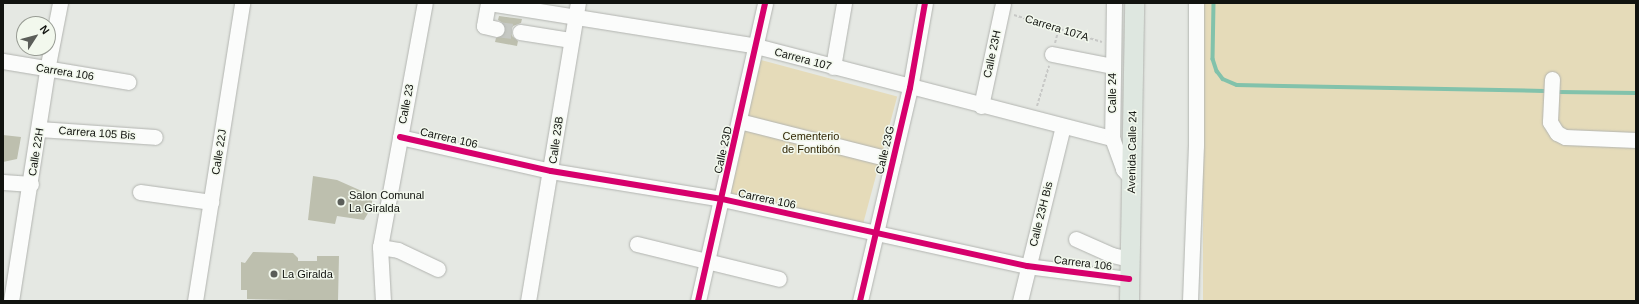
<!DOCTYPE html>
<meta charset="utf-8">
<style>
body{margin:0}
#map{position:relative;width:1639px;height:304px;overflow:hidden;background:#e5e8e3;font-family:Arial,sans-serif}
div>[style]{position:absolute}
[style*='--x']{left:calc(var(--x)*1px);top:calc(var(--y)*1px);width:calc(var(--w)*1px);rotate:calc(var(--a)*1deg)}
.green>*{inset:0;background:#e5dbb9;transform-origin:0 0}
.stream>*{height:3.5px;margin:-1.75px;padding:0 1.75px;transform-origin:1.75px;border-radius:1.75px;background:#82c2ab}
.building>*{inset:0;background:#bdbfae}
.minor-tunnel>*{height:15px;margin-top:-7.5px;transform-origin:0;background:repeating-linear-gradient(90deg,#c5c8c3 0 15px,transparent 0 23px)}
.path>*{height:2px;margin-top:-1px;transform-origin:0;background:repeating-linear-gradient(90deg,#c7c8c6 0 3px,transparent 0 5px)}
.roads{filter:drop-shadow(0 0 1px #b2b4b0) drop-shadow(0 0 1px #b2b4b0)}
.minor>*{height:15px;margin:-7.5px;padding:0 7.5px;transform-origin:7.5px;border-radius:7.5px;background:#fbfcfb}
.major>*{height:19px;margin:-9.5px;padding:0 9.5px;transform-origin:9.5px;border-radius:9.5px;background:#dee7e0}
.cycleway>*{height:6px;margin:-3px;padding:0 3px;transform-origin:3px;border-radius:3px;background:#d6006c}
.dots>*{width:11px;height:11px;translate:-50% -50%;box-sizing:border-box;border:2px solid #f2f8ed;border-radius:50%}
span{translate:-50% -50%;white-space:nowrap;text-align:center;line-height:1.15;-webkit-text-stroke:3px #f2f8ed;paint-order:stroke}
.street-label{font-size:11px;color:#11130f}
.park-label{font-size:11px;color:#332806}
.poi-label{font-size:11px;color:#11130f}
.left{translate:0 -50%;text-align:left}
.frame{position:absolute;inset:0;border:4px solid #11130f;pointer-events:none}
.north{position:absolute;left:16px;top:16px;width:40px;height:40px;box-sizing:border-box;background:#f2f8ed;border:1px solid #989c94;border-radius:50%;rotate:54deg;font-size:11px;font-weight:700;line-height:16px;text-align:center;color:#11130f}
.north::after{content:'';display:block;margin:auto;width:14px;height:18px;background:#5b5e59;clip-path:polygon(50% 0,100% 100%,50% 72%,0 100%)}
</style>
<div id="map">
<div class="green">
<i style="left:1203px;top:3px;width:433px;height:298px"></i>
<i style="left:761px;top:60px;width:141px;height:139px;rotate:15deg"></i>
</div>
<div class="stream">
<i style="--x:1214;--y:3;--w:56;--a:91"></i>
<i style="--x:1213;--y:59;--w:13;--a:72"></i>
<i style="--x:1217;--y:71;--w:10;--a:53"></i>
<i style="--x:1223;--y:79;--w:15;--a:23"></i>
<i style="--x:1237;--y:85;--w:307;--a:1.1"></i>
<i style="--x:1559;--y:92;--w:77;--a:0.7"></i>
</div>
<div class="building">
<i style="clip-path:polygon(499px 16px,522px 19px,521px 23px,513px 26px,511px 30px,512px 36px,518px 41px,517px 46px,495px 42px,496px 38px,503px 35px,506px 31px,503px 23px,498px 20px)"></i>
<i style="clip-path:polygon(3px 135px,21px 137px,17px 159px,3px 162px)"></i>
<i style="clip-path:polygon(313px 176px,337px 180px,373px 196px,371px 208px,364px 220px,337px 216px,335px 224px,308px 220px)"></i>
<i style="clip-path:polygon(253px 252px,293px 253px,298px 258px,298px 261px,317px 261px,317px 256px,339px 256px,338px 301px,247px 299px,247px 290px,241px 290px,241px 262px,245px 263px)"></i>
</div>
<div class="minor-tunnel">
<i style="--x:497;--y:29;--w:23;--a:7"></i>
</div>
<div class="path">
<i style="--x:1014;--y:15;--w:92;--a:17.1"></i>
<i style="--x:1055;--y:43;--w:16;--a:-75"></i>
<i style="--x:1037;--y:106;--w:42;--a:-73.3"></i>
</div>
<div class="roads">
<div class="minor">
<i style="--x:488;--y:3;--w:23;--a:100"></i>
<i style="--x:484;--y:26;--w:13;--a:13"></i>
<i style="--x:489;--y:3;--w:270;--a:9.1"></i>
<i style="--x:756;--y:46;--w:368;--a:14.5"></i>
<i style="--x:1114;--y:3;--w:135;--a:90.8"></i>
<i style="--x:1112;--y:138;--w:33;--a:70"></i>
<i style="--x:1123;--y:169;--w:12;--a:48"></i>
<i style="--x:520;--y:32;--w:52;--a:8.9"></i>
<i style="--x:1052;--y:54;--w:61;--a:11.3"></i>
<i style="--x:3;--y:61;--w:127;--a:9.5"></i>
<i style="--x:833;--y:67;--w:65;--a:-80.2"></i>
<i style="--x:1552;--y:79;--w:43;--a:92.7"></i>
<i style="--x:1550;--y:122;--w:13;--a:58"></i>
<i style="--x:1557;--y:133;--w:9;--a:27"></i>
<i style="--x:1565;--y:137;--w:71;--a:2.4"></i>
<i style="--x:981;--y:106;--w:105;--a:-77.9"></i>
<i style="--x:739;--y:121;--w:159;--a:14.2"></i>
<i style="--x:39;--y:129;--w:116;--a:3.9"></i>
<i style="--x:400;--y:137;--w:155;--a:12.7"></i>
<i style="--x:551;--y:171;--w:173;--a:9.3"></i>
<i style="--x:722;--y:199;--w:312;--a:12.4"></i>
<i style="--x:1027;--y:266;--w:103;--a:7.3"></i>
<i style="--x:3;--y:182;--w:28;--a:4"></i>
<i style="--x:140;--y:192;--w:72;--a:8"></i>
<i style="--x:1076;--y:239;--w:39;--a:24"></i>
<i style="--x:1112;--y:255;--w:18;--a:13"></i>
<i style="--x:637;--y:244;--w:146;--a:13.8"></i>
<i style="--x:380;--y:247;--w:18;--a:9"></i>
<i style="--x:398;--y:250;--w:44;--a:25.4"></i>
<i style="--x:11;--y:301;--w:234;--a:-81.1"></i>
<i style="--x:47;--y:70;--w:68;--a:-79"></i>
<i style="--x:195;--y:301;--w:302;--a:-81"></i>
<i style="--x:383;--y:301;--w:54;--a:-93.2"></i>
<i style="--x:380;--y:247;--w:248;--a:-79.6"></i>
<i style="--x:528;--y:301;--w:302;--a:-80.5"></i>
<i style="--x:698;--y:301;--w:305;--a:-77.3"></i>
<i style="--x:860;--y:301;--w:219;--a:-76.8"></i>
<i style="--x:910;--y:88;--w:86;--a:-80"></i>
<i style="--x:1020;--y:301;--w:180;--a:-76.2"></i>
<i style="--x:1190;--y:301;--w:156;--a:-87.8"></i>
<i style="--x:1196;--y:145;--w:142;--a:-90"></i>
</div>
<div class="major">
<i style="--x:1129;--y:301;--w:298;--a:-89"></i>
</div>
</div>
<div class="cycleway">
<i style="--x:400;--y:137;--w:155;--a:12.7"></i>
<i style="--x:551;--y:171;--w:173;--a:9.3"></i>
<i style="--x:722;--y:199;--w:312;--a:12.4"></i>
<i style="--x:1027;--y:266;--w:103;--a:7.3"></i>
<i style="--x:698;--y:301;--w:305;--a:-77.3"></i>
<i style="--x:860;--y:301;--w:219;--a:-76.8"></i>
<i style="--x:910;--y:88;--w:86;--a:-80"></i>
</div>
<div class="dots">
<i style="left:341px;top:202px;background:#5b5e59"></i>
<i style="left:274px;top:274px;background:#5b5e59"></i>
</div>
<div class="street-label">
<span style="left:1057px;top:28px;rotate:17deg">Carrera 107A</span>
<span style="left:992px;top:54px;rotate:-78deg">Calle 23H</span>
<span style="left:803px;top:59px;rotate:15deg">Carrera 107</span>
<span style="left:65px;top:72px;rotate:9deg">Carrera 106</span>
<span style="left:1112px;top:93px;rotate:-90deg">Calle 24</span>
<span style="left:406px;top:104px;rotate:-79deg">Calle 23</span>
<span style="left:97px;top:133px;rotate:4deg">Carrera 105 Bis</span>
<span style="left:449px;top:138px;rotate:13deg">Carrera 106</span>
<span style="left:556px;top:140px;rotate:-82deg">Calle 23B</span>
<span style="left:723px;top:150px;rotate:-77deg">Calle 23D</span>
<span style="left:885px;top:150px;rotate:-77deg">Calle 23G</span>
<span style="left:36px;top:152px;rotate:-81deg">Calle 22H</span>
<span style="left:219px;top:152px;rotate:-81deg">Calle 22J</span>
<span style="left:1132px;top:152px;rotate:-89deg">Avenida Calle 24</span>
<span style="left:767px;top:199px;rotate:12deg">Carrera 106</span>
<span style="left:1041px;top:214px;rotate:-76deg">Calle 23H Bis</span>
<span style="left:1083px;top:263px;rotate:7deg">Carrera 106</span>
</div>
<div class="park-label">
<span style="left:811px;top:143px">Cementerio<br>de Fontibón</span>
</div>
<div class="poi-label">
<span class="left" style="left:349px;top:202px">Salon Comunal<br>La Giralda</span>
<span class="left" style="left:282px;top:274px">La Giralda</span>
</div>
<div class="frame"></div>
<div class="north">N</div>
</div>
